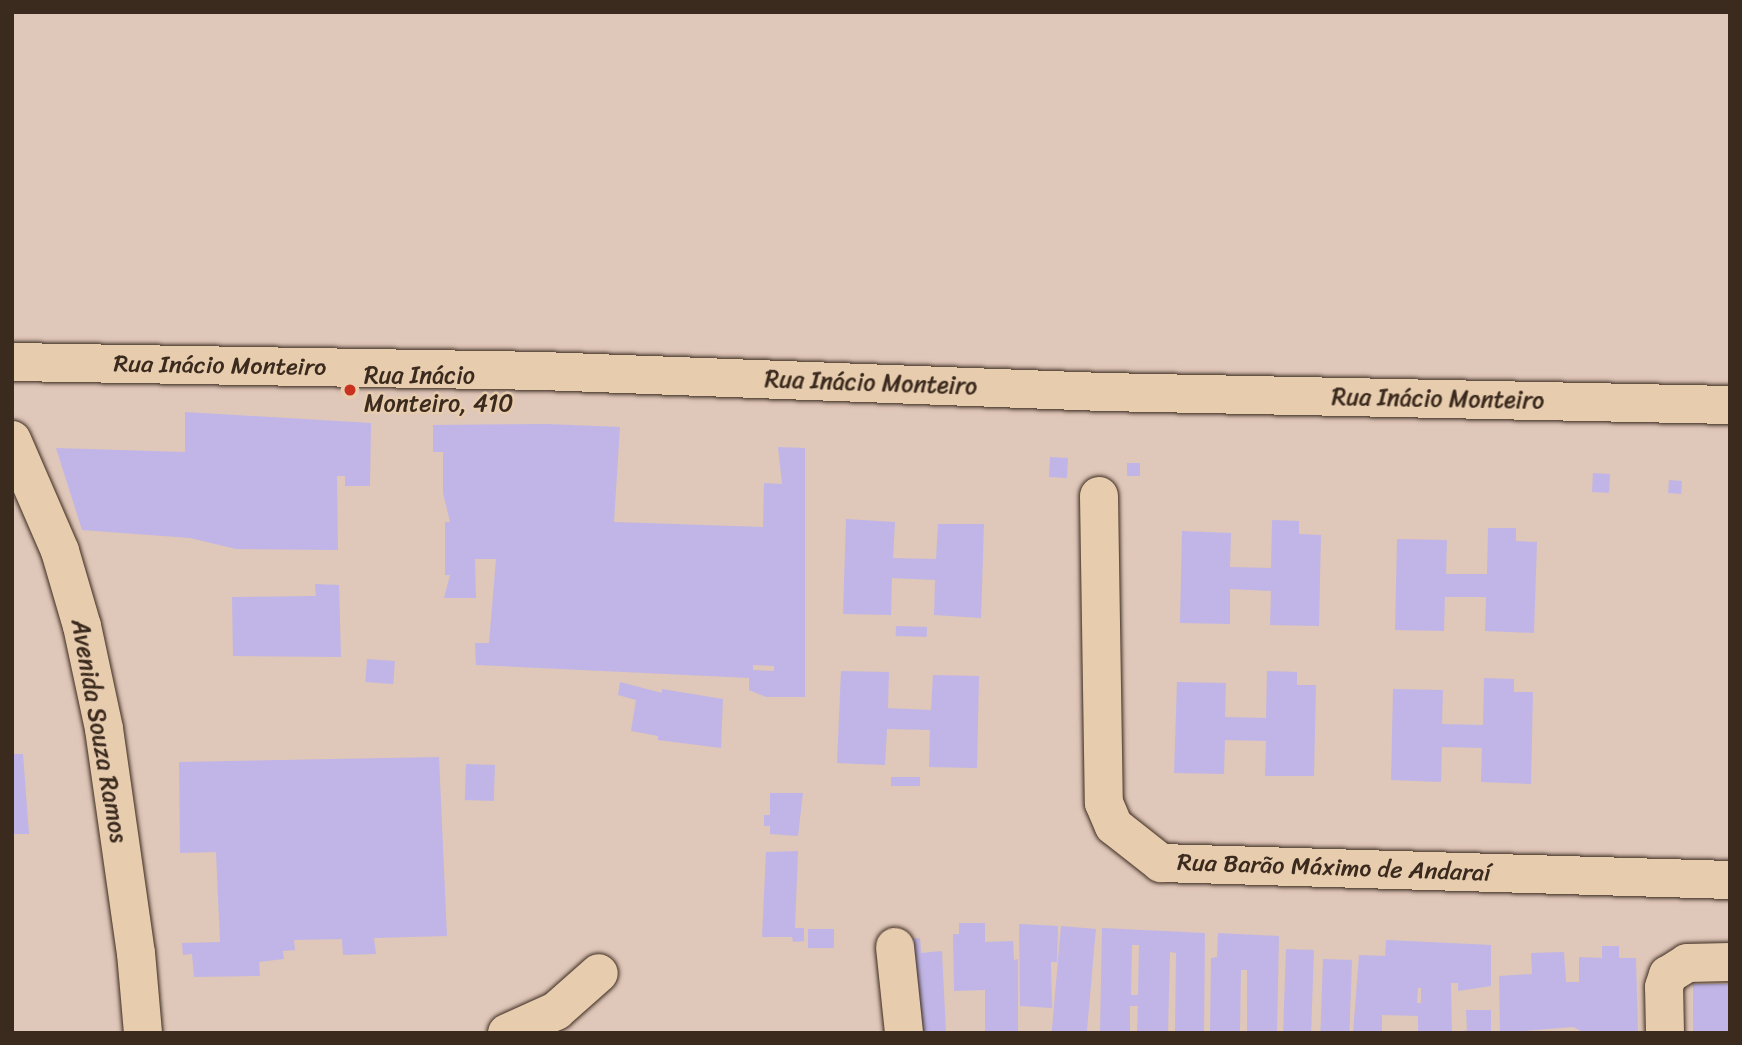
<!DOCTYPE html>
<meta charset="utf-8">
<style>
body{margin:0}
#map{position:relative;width:1742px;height:1045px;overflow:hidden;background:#dfc7b9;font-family:Sriracha,sans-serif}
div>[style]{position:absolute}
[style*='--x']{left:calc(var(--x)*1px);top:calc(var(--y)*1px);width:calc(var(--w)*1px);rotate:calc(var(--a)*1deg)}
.building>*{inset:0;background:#c0b5e6;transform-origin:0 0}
.roads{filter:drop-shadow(0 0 2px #3b2a1e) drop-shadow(0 0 2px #3b2a1e)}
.street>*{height:38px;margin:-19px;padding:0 19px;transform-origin:19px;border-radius:19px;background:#e7ccae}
.secondary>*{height:38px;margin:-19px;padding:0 19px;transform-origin:19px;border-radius:19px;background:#e7ccae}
.dots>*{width:19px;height:19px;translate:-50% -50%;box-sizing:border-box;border:4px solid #e7ccae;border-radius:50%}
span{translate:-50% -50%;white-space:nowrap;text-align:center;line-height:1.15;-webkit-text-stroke:5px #e7ccae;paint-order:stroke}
.street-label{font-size:24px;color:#3b2a1e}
.poi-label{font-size:24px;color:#3b2a1e}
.left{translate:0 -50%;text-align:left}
.frame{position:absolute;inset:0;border:14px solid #3b2a1e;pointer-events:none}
</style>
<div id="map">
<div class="building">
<i style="clip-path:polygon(185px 412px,371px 423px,370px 486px,345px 486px,345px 476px,337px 476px,338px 550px,236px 549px,190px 538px,82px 530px,56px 448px,185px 452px)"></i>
<i style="clip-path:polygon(evenodd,546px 424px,620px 427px,614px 522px,763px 527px,764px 483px,782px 484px,778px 447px,805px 448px,805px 697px,766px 697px,749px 690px,749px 678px,476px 665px,475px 643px,489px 643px,496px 559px,475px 559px,476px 598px,444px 598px,450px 575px,445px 575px,445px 522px,450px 522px,443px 493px,443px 452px,433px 452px,433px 425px,546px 424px,753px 665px,774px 666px,774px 671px,753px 670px,753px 665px)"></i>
<i style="left:1050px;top:457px;width:18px;height:20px;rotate:3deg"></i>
<i style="left:1127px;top:463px;width:13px;height:13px"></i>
<i style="left:1593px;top:473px;width:17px;height:19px;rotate:3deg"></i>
<i style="left:1669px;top:480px;width:13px;height:13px;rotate:4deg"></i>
<i style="clip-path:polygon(846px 519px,895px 522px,893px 558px,936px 559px,938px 524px,984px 524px,981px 618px,934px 615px,935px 580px,892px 578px,891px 615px,843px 614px)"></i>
<i style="clip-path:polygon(1272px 520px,1299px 521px,1299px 534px,1321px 535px,1319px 626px,1270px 625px,1271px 591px,1230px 589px,1230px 624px,1180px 623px,1182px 531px,1231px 533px,1230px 567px,1271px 568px)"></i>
<i style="clip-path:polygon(1488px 528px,1516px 528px,1516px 541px,1537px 542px,1534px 633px,1485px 631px,1486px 597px,1445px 597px,1444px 631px,1395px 630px,1397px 539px,1447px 540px,1446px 574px,1487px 574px)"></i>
<i style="clip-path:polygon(315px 584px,339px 585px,341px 657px,233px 656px,232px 597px,316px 596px)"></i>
<i style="left:896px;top:626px;width:31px;height:10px;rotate:2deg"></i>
<i style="left:367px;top:659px;width:28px;height:23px;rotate:4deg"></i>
<i style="clip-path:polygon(841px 671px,889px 672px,888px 708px,931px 710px,933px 675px,979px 676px,977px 768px,929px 767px,930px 730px,887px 729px,885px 765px,837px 763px)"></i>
<i style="clip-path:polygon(1267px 671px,1297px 672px,1297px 685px,1316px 685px,1314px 776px,1265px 776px,1266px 741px,1225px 740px,1224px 774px,1174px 773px,1177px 682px,1226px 683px,1225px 717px,1266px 718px)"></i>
<i style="clip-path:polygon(1484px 678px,1514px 679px,1514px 692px,1533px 692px,1531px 784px,1481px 782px,1482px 748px,1442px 747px,1441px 782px,1391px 780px,1393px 689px,1443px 690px,1442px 724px,1483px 725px)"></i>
<i style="clip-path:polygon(620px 682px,662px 693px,662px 689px,723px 699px,721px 748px,658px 740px,658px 736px,631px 731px,636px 700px,618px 695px)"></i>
<i style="clip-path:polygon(12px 754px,23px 754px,29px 834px,12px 834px)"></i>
<i style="clip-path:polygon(439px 757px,447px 936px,374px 938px,376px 954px,343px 955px,342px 939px,294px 940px,295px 950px,283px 951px,284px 959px,259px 962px,260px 976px,194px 977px,192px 954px,183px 955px,182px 943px,220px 942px,216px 852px,180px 853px,179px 762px)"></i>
<i style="left:466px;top:764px;width:29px;height:36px;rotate:2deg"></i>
<i style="left:891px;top:777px;width:29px;height:9px"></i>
<i style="clip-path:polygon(770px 793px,803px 793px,798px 836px,770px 834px,770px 826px,764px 826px,764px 815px,770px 815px)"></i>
<i style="clip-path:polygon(798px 851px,795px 928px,804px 928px,804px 941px,793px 942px,792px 937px,762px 937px,766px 852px)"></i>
<i style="clip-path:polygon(959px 923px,985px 923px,985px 942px,1013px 941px,1014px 960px,1018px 959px,1018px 1033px,985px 1033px,985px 990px,954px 991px,953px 934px,959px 934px)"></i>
<i style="clip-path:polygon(1019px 924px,1058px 926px,1057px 962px,1051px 962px,1052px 1008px,1020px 1006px)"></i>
<i style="left:1061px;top:926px;width:35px;height:107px;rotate:5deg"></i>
<i style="clip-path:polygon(evenodd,1102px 928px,1205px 933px,1204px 1033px,1175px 1033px,1176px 953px,1170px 952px,1168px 1033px,1137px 1033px,1138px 1006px,1130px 1006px,1130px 1033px,1100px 1033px,1102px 928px,1132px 945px,1139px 945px,1138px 995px,1131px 995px,1132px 945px)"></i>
<i style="left:808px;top:929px;width:26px;height:19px"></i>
<i style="clip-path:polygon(1218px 933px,1279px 936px,1277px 1033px,1247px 1033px,1247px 970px,1241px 970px,1240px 1033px,1210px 1033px,1211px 958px,1217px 957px)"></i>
<i style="clip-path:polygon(920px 938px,921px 953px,942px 951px,946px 1033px,916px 1033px,911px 939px)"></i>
<i style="clip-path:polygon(evenodd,1386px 940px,1491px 945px,1491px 986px,1458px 991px,1458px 983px,1451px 983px,1452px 1033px,1418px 1033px,1418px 1016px,1382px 1015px,1382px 1033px,1353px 1033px,1359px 955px,1385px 956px,1386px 940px,1418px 988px,1421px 988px,1421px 1003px,1417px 1003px,1418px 988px)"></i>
<i style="clip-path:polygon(1602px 946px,1619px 946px,1619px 958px,1636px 958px,1638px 1033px,1585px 1033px,1573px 1027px,1500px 1033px,1499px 976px,1532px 974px,1531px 953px,1564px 952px,1566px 982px,1579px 982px,1579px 957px,1602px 958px)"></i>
<i style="left:1286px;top:949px;width:28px;height:84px;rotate:2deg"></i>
<i style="left:1323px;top:959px;width:29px;height:74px;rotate:2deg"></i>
<i style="left:1730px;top:984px;width:49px;height:37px;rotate:90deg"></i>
<i style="clip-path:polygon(1466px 1010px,1491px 1010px,1491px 1033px,1458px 1033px,1467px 1030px)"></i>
</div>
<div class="roads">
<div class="street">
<i style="--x:1099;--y:496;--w:307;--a:89.1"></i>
<i style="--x:1104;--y:803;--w:25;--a:67"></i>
<i style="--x:1114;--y:826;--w:60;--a:38.2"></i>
<i style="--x:1161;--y:863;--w:569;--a:1.71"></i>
<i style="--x:895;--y:947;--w:86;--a:84"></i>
<i style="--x:507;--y:1033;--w:54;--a:-24.2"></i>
<i style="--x:556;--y:1011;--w:57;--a:-41.5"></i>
<i style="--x:1665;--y:1033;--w:46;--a:-91.2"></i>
<i style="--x:1664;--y:987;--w:13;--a:-72"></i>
<i style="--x:1668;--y:975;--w:22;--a:-32"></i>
<i style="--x:1687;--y:963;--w:43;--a:-1.3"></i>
</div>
<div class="secondary">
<i style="--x:12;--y:362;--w:530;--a:0.97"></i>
<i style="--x:542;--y:371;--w:563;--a:2.14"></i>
<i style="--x:1105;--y:392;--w:625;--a:1.19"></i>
<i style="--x:12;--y:440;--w:121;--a:66.6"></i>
<i style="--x:60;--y:551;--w:78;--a:73.7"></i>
<i style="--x:82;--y:626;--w:105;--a:77.9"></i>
<i style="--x:104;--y:729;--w:226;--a:81.9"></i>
<i style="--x:136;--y:953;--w:80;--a:85"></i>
</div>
</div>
<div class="dots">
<i style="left:350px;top:390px;background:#c8321e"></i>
</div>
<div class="street-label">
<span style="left:220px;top:366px;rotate:1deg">Rua Inácio Monteiro</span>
<span style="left:871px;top:383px;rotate:2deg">Rua Inácio Monteiro</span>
<span style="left:1438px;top:399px;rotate:1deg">Rua Inácio Monteiro</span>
<span style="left:99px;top:731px;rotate:80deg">Avenida Souza Ramos</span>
<span style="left:1334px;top:868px;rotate:2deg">Rua Barão Máximo de Andaraí</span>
</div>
<div class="poi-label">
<span class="left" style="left:364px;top:390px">Rua Inácio<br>Monteiro, 410</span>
</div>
<div class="frame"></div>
</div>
